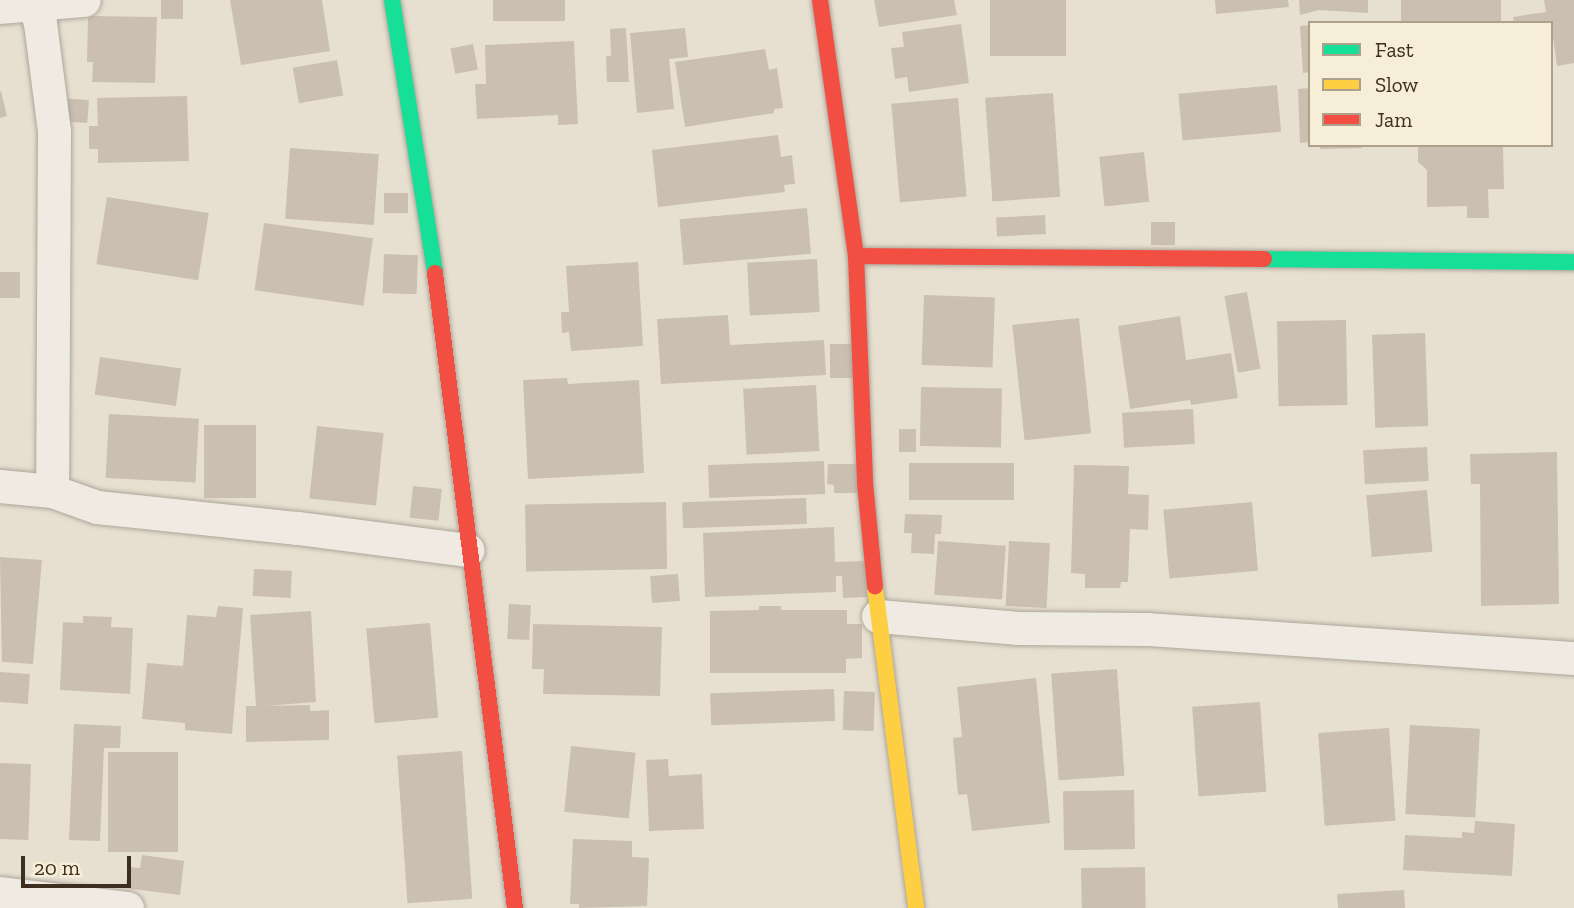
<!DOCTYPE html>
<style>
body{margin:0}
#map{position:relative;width:1574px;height:908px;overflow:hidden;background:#e7e0d1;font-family:"Zilla Slab",serif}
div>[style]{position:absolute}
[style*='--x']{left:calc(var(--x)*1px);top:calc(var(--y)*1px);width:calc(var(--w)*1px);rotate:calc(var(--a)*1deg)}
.building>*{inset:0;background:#cbbfb2;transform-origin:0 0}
.roads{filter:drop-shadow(0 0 2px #ada599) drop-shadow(0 0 2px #ada599)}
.street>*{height:33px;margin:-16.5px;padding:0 16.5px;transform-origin:16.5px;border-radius:16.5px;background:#efebe3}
.fast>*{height:16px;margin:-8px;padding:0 8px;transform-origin:8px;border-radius:8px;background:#16e098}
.slow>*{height:16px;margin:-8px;padding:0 8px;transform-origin:8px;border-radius:8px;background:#ffcf43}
.jam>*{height:16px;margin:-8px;padding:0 8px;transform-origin:8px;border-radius:8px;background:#f24e42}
span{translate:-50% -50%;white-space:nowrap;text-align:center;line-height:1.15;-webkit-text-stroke:7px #f7eed8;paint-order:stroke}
.legend{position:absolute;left:1308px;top:21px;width:245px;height:126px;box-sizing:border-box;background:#f7eed8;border:2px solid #ada18e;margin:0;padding:9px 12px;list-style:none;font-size:21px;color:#3d2e20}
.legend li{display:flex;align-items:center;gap:14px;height:35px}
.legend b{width:35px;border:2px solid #ada18e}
.scale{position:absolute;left:21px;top:856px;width:110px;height:32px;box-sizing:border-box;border:4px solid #3d2e20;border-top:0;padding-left:9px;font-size:21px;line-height:24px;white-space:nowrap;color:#3d2e20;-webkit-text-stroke:5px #f7eed8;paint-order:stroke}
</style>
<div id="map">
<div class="building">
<i style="left:161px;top:0;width:22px;height:19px"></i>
<i style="clip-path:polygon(230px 0,322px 0,330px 51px,241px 65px)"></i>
<i style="left:493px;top:0;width:72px;height:21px"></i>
<i style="clip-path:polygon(874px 0,954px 0,957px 15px,879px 27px)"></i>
<i style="left:990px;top:0;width:76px;height:56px"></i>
<i style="clip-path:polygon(1215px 0,1288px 0,1289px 7px,1216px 14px)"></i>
<i style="clip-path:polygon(1299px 0,1368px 0,1368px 13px,1319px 10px,1300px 15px)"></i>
<i style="left:1401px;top:0;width:100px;height:23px"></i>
<i style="clip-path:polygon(1544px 0,1574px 0,1574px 63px,1557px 66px,1551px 23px,1514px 23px,1513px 17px,1546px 12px)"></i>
<i style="clip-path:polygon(88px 16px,157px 17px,155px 83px,92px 82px,93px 62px,87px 62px)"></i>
<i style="clip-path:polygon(961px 24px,969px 83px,909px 92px,907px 77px,895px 79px,891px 48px,904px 47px,902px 32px)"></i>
<i style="clip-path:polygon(1310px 25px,1310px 72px,1303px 73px,1300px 26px)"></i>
<i style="clip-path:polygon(626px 28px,629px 82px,607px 82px,606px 56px,611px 56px,610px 29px)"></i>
<i style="clip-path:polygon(685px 28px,688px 57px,669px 59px,674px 109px,637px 113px,630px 33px)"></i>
<i style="clip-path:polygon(574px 41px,578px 124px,558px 125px,558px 115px,477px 119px,475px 84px,486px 84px,485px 45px)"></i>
<i style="left:473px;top:44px;width:26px;height:23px;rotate:79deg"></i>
<i style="clip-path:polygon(765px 49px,769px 70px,777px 68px,783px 108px,774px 109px,774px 113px,685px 127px,675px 62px)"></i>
<i style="left:337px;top:60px;width:36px;height:45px;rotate:80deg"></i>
<i style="left:1277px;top:85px;width:47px;height:99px;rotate:85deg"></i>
<i style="clip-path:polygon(1310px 88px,1310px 142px,1300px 143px,1298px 89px)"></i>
<i style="clip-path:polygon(1px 91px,7px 116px,0 118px,0 92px)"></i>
<i style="left:1053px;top:93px;width:104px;height:68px;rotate:86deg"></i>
<i style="clip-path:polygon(187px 96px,189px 161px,98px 163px,98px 149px,89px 149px,89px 126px,98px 126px,97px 98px)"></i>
<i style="left:60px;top:98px;width:29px;height:23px;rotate:4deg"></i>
<i style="left:958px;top:98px;width:99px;height:67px;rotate:85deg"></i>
<i style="clip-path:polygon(778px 135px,781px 157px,792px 155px,795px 184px,784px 185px,785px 192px,658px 207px,652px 150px)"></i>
<i style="clip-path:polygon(1320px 145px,1364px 145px,1362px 148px,1320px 149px)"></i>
<i style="clip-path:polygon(1418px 145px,1503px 145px,1504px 189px,1488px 189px,1489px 218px,1467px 218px,1467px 206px,1427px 207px,1427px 170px,1418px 162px)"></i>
<i style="left:290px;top:148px;width:89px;height:71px;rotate:4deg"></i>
<i style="left:1144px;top:152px;width:50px;height:45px;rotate:84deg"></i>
<i style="left:384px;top:193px;width:24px;height:20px"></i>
<i style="left:107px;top:197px;width:103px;height:68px;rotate:9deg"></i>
<i style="left:807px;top:208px;width:46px;height:128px;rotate:85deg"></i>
<i style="left:1045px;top:215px;width:19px;height:49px;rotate:87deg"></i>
<i style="left:1151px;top:222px;width:24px;height:23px"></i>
<i style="left:264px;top:223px;width:110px;height:68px;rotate:8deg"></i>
<i style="left:384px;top:254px;width:34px;height:39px;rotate:2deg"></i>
<i style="left:817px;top:259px;width:53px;height:70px;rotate:87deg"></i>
<i style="clip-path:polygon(638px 262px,643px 346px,571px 351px,569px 332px,562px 333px,561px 312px,569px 312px,566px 266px)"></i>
<i style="left:0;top:272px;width:20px;height:26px"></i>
<i style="left:1247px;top:292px;width:78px;height:23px;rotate:80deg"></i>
<i style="left:924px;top:295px;width:71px;height:70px;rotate:2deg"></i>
<i style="clip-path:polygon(728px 315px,730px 345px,824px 340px,826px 375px,661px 384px,657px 319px)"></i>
<i style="clip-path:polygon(1180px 316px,1186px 360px,1231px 353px,1238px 398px,1191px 405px,1190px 400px,1130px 409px,1118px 326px)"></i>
<i style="left:1079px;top:318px;width:116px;height:67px;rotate:84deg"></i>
<i style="left:1346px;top:320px;width:85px;height:69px;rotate:89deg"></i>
<i style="left:1425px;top:333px;width:93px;height:53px;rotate:88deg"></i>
<i style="left:830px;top:344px;width:25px;height:34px"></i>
<i style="left:100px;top:357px;width:82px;height:38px;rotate:8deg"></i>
<i style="clip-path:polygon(567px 378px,568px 384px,639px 380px,644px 473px,528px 479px,523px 380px)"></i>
<i style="left:816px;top:385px;width:66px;height:73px;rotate:87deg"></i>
<i style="left:921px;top:387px;width:81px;height:59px;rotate:1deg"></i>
<i style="left:1193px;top:409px;width:35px;height:71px;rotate:87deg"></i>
<i style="left:109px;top:414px;width:90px;height:64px;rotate:3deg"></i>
<i style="left:204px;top:425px;width:52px;height:73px"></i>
<i style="left:317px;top:426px;width:67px;height:73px;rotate:6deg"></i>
<i style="left:899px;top:429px;width:17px;height:23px"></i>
<i style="left:1427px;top:447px;width:34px;height:64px;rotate:87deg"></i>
<i style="clip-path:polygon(1557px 452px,1559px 604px,1481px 606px,1480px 484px,1471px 484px,1470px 454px)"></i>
<i style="left:824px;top:461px;width:33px;height:116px;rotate:88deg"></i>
<i style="left:1014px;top:463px;width:37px;height:105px;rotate:90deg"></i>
<i style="clip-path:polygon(828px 464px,860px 464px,860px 493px,834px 493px,834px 485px,827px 484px)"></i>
<i style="clip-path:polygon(1074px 465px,1129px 466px,1128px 494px,1149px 495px,1148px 530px,1130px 529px,1128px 582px,1121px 582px,1120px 588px,1085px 588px,1085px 574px,1071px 573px)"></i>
<i style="left:413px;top:486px;width:29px;height:32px;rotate:6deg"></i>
<i style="left:1427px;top:490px;width:62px;height:61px;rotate:85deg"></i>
<i style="left:806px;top:498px;width:26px;height:124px;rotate:88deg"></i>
<i style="left:666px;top:502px;width:67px;height:141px;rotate:89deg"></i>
<i style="left:1252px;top:502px;width:69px;height:89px;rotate:85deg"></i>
<i style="clip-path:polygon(905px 514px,942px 515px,941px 534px,935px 534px,934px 554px,911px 553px,912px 533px,904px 533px)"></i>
<i style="clip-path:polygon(834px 527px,835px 562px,865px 561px,867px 597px,843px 598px,842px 576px,836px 576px,836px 592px,705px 597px,703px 533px)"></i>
<i style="left:938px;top:541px;width:68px;height:54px;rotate:4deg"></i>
<i style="left:1009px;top:541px;width:41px;height:65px;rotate:3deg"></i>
<i style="clip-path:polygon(0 557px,42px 560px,33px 664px,2px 662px,2px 669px)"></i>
<i style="left:254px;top:569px;width:38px;height:27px;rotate:3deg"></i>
<i style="left:678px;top:574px;width:27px;height:28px;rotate:86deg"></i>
<i style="left:509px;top:604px;width:22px;height:35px;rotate:3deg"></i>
<i style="clip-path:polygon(218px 606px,243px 608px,232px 734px,185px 730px,185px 723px,142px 719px,147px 663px,183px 666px,187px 615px,216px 617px)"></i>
<i style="clip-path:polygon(759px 606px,781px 606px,781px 610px,847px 610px,847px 624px,862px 624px,862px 658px,846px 659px,846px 673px,710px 673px,710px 611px,759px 610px)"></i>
<i style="clip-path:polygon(311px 611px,316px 702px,265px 706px,310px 705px,310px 711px,329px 710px,329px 740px,246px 742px,246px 706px,256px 706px,250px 615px)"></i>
<i style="clip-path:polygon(83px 616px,112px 617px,111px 627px,133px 628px,130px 694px,60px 690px,63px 622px,83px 623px)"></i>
<i style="left:430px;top:623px;width:95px;height:64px;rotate:85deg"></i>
<i style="clip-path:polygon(533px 624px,662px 627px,660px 696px,543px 694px,544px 669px,532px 669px)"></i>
<i style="left:1117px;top:669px;width:107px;height:66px;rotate:86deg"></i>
<i style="left:0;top:672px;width:30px;height:30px;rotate:4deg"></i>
<i style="clip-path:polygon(1036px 678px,1050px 823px,972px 831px,967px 794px,958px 795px,953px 738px,962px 737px,957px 687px)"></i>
<i style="left:834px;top:689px;width:32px;height:124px;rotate:88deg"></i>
<i style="left:844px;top:691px;width:31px;height:39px;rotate:2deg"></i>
<i style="left:1260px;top:702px;width:90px;height:68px;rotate:86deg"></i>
<i style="clip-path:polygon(74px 724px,121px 726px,120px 748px,104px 748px,100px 841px,69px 840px)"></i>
<i style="left:1410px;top:725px;width:70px;height:89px;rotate:3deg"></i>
<i style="left:1389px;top:728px;width:93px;height:71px;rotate:86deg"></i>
<i style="left:571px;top:746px;width:65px;height:66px;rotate:6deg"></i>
<i style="left:462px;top:751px;width:148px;height:65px;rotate:86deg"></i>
<i style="left:108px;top:752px;width:70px;height:100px"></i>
<i style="clip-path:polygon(668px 759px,669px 776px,702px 774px,704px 829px,649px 831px,646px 760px)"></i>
<i style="left:0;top:763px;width:31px;height:76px;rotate:2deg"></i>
<i style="left:1134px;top:790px;width:59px;height:71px;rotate:89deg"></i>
<i style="clip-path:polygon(1475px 821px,1515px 824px,1512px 876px,1403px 870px,1405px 835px,1462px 838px,1462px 832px,1474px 833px)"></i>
<i style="clip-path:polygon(573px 839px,632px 841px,632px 857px,649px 858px,647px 906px,579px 908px,579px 904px,570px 904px)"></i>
<i style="clip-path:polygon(142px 855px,184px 861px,180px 895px,125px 888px,129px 867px,140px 868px)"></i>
<i style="left:1145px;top:867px;width:41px;height:64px;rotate:89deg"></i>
<i style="clip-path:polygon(1404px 890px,1405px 908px,1338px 908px,1337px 894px)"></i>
</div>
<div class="roads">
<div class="street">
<i style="--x:35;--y:6;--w:18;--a:74"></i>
<i style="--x:40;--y:23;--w:109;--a:82.6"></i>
<i style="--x:54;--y:131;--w:360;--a:90.3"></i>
<i style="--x:0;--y:7;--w:84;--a:-4.8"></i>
<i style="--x:0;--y:486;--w:52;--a:5.5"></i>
<i style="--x:52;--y:491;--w:48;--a:19.6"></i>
<i style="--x:97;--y:507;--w:202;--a:6"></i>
<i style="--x:298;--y:528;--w:171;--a:7.4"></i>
<i style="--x:878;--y:616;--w:141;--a:4.9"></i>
<i style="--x:1018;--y:628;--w:129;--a:0.4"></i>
<i style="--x:1147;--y:629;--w:428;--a:3.9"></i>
<i style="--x:0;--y:893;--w:128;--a:6.7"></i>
</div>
<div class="fast">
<i style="--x:392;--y:0;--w:276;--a:81"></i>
<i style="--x:1264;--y:259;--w:310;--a:0.6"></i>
</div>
<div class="slow">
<i style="--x:875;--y:587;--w:324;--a:82.7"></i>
</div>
<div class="jam">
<i style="--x:820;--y:0;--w:259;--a:82"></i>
<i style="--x:856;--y:256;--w:227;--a:87.7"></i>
<i style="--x:865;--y:483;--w:104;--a:84.5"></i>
<i style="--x:856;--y:256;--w:408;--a:0.4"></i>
<i style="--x:435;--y:273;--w:640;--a:82.82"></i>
</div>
</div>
<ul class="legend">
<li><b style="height:9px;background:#16e098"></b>Fast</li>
<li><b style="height:9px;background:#ffcf43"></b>Slow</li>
<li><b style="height:9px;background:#f24e42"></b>Jam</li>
</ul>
<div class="scale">20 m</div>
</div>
